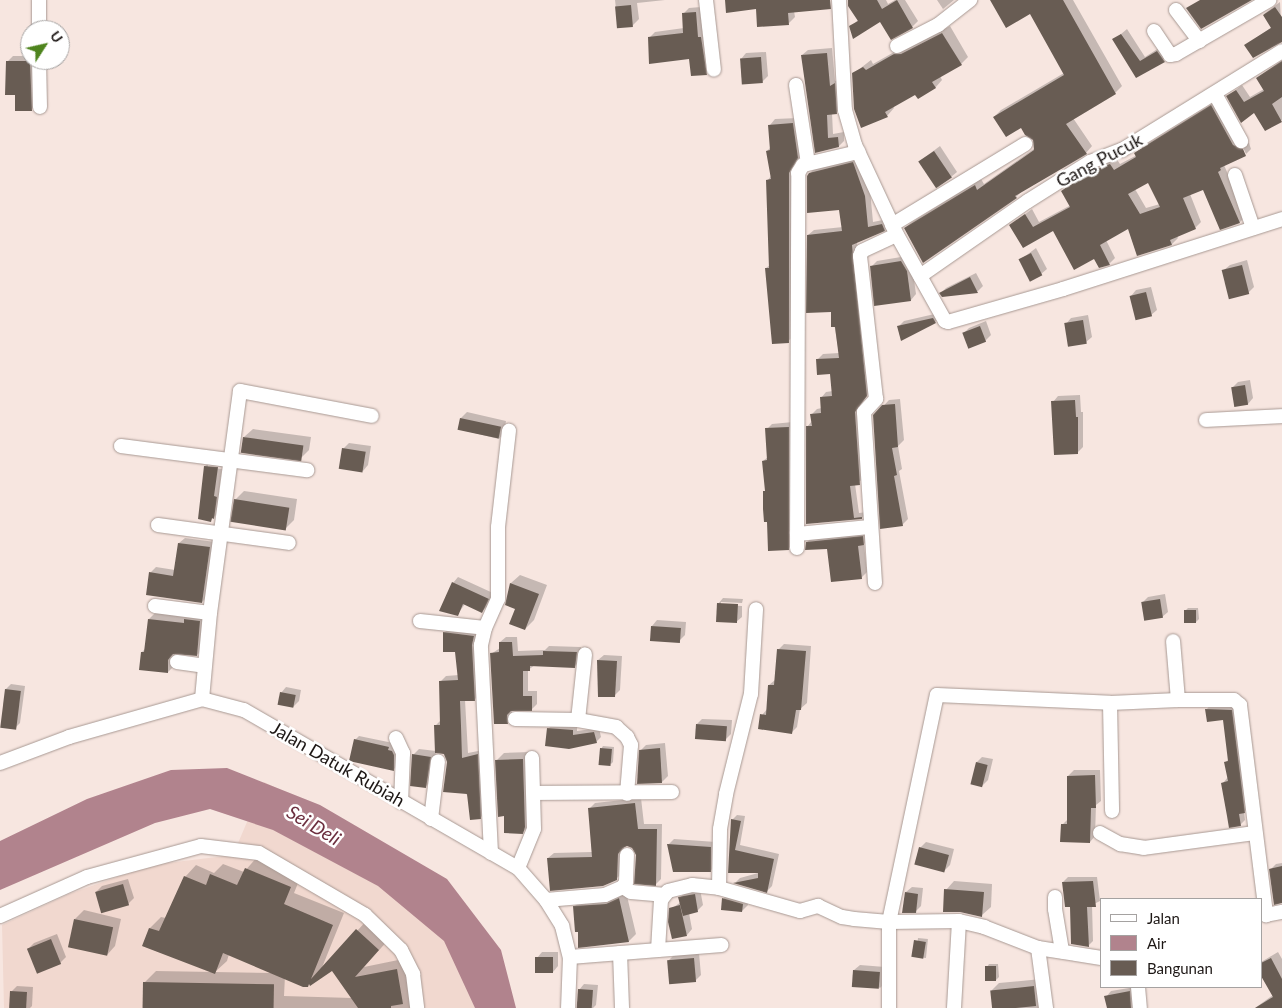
<!DOCTYPE html>
<style>
body{margin:0}
#map{position:relative;width:1282px;height:1008px;overflow:hidden;background:#f7e6e0;font-family:Lato,sans-serif}
div>[style]{position:absolute}
[style*='--x']{left:calc(var(--x)*1px);top:calc(var(--y)*1px);width:calc(var(--w)*1px);rotate:calc(var(--a)*1deg)}
.built>*{inset:0;background:#f1d8cf}
.water>*{inset:0;background:#b1838d}
.shadow>*{inset:0;background:#0003;transform-origin:0 0}
.building>*{inset:0;background:#685c53;transform-origin:0 0}
.roads{filter:drop-shadow(0 0 1px #a89993) drop-shadow(0 0 1px #a89993)}
.minor>*{height:14px;margin:-7px;padding:0 7px;transform-origin:7px;border-radius:7px;background:#fff}
span{translate:-50% -50%;white-space:nowrap;text-align:center;line-height:1.15;-webkit-text-stroke:5px #fff;paint-order:stroke}
.street-label{font-size:18px;color:#1d1715}
.water-label{font-size:19px;color:#6c2f3f;font-style:italic}
.legend{position:absolute;left:1100px;top:898px;width:162px;height:90px;box-sizing:border-box;background:#fff;border:1px solid #a5a2a1;margin:0;padding:6px 9px;list-style:none;font-size:15px;color:#1d1715}
.legend li{display:flex;align-items:center;gap:10px;height:25px}
.legend b{width:25px;border:1px solid #a5a2a1}
.north{position:absolute;left:20px;top:20px;width:50px;height:50px;box-sizing:border-box;background:#fff;border:1px solid #a5a2a1;border-radius:50%;rotate:55deg;font-size:14px;font-weight:700;line-height:20px;text-align:center;color:#1d1715}
.north::after{content:'';display:block;margin:auto;width:18px;height:22px;background:#4e841d;clip-path:polygon(50% 0,100% 100%,50% 72%,0 100%)}
</style>
<div id="map">
<div class="built">
<i style="clip-path:polygon(264px 782px,318px 808px,466px 917px,502px 1008px,4px 1008px,2px 925px,69px 894px,151px 865px,233px 855px)"></i>
</div>
<div class="water">
<i style="clip-path:polygon(227px 768px,320px 805px,447px 879px,501px 950px,516px 1008px,475px 1008px,444px 941px,378px 886px,273px 830px,210px 809px,155px 823px,0 890px,0 841px,87px 799px,171px 770px)"></i>
</div>
<div class="shadow">
<i style="clip-path:polygon(615px 0,665px 0,637px 3px,639px 19px,632px 26px,618px 27px)"></i>
<i style="clip-path:polygon(726px 0,827px 0,794px 11px,795px 17px,789px 23px,757px 7px)"></i>
<i style="clip-path:polygon(850px 0,886px 0,888px 4px,895px 0,905px 0,918px 21px,912px 27px,881px 21px,851px 27px,858px 20px)"></i>
<i style="clip-path:polygon(937px 0,954px 0,943px 9px)"></i>
<i style="clip-path:polygon(992px 0,1073px 0,1122px 86px,1115px 93px,1073px 118px,1092px 146px,1086px 153px,1022px 191px,1016px 197px,905px 228px,912px 222px,981px 179px,984px 184px,1035px 148px,1034px 139px,1021px 126px,994px 117px,1001px 110px,1064px 73px,1031px 12px)"></i>
<i style="clip-path:polygon(1280px 2px,1282px 42px,1246px 45px,1272px 27px,1264px 14px)"></i>
<i style="clip-path:polygon(701px 7px,712px 68px,706px 73px,690px 58px,649px 38px,655px 32px,684px 28px,683px 14px,689px 8px)"></i>
<i style="clip-path:polygon(950px 26px,968px 57px,961px 64px,940px 76px,942px 80px,935px 88px,916px 93px,893px 106px,894px 108px,887px 116px,853px 74px,871px 60px,873px 64px,903px 47px,909px 47px)"></i>
<i style="clip-path:polygon(1127px 29px,1145px 57px,1162px 46px,1169px 56px,1137px 77px,1114px 40px)"></i>
<i style="clip-path:polygon(832px 48px,835px 81px,840px 79px,842px 107px,836px 113px,832px 113px,833px 134px,844px 132px,844px 141px,839px 146px,816px 152px,802px 55px,808px 50px)"></i>
<i style="clip-path:polygon(766px 52px,768px 76px,762px 82px,741px 59px,746px 53px)"></i>
<i style="clip-path:polygon(13px 56px,30px 56px,30px 60px,35px 60px,37px 104px,32px 109px,16px 94px,7px 62px)"></i>
<i style="clip-path:polygon(1282px 60px,1282px 120px,1265px 130px,1255px 112px,1228px 96px,1242px 85px,1250px 97px,1264px 89px,1257px 78px)"></i>
<i style="clip-path:polygon(evenodd,1218px 100px,1239px 139px,1249px 143px,1251px 149px,1246px 154px,1241px 143px,1239px 144px,1244px 154px,1246px 154px,1224px 165px,1246px 216px,1240px 222px,1221px 228px,1203px 188px,1190px 194px,1201px 222px,1195px 228px,1177px 236px,1178px 238px,1172px 244px,1138px 254px,1128px 227px,1106px 240px,1115px 258px,1109px 264px,1099px 267px,1094px 258px,1053px 229px,1011px 225px,1032px 209px,1039px 222px,1071px 205px,1062px 191px,1068px 185px,1101px 164px,1116px 158px,1120px 164px,1137px 155px,1142px 147px,1218px 100px,1148px 181px,1160px 204px,1146px 208px,1135px 189px,1148px 181px)"></i>
<i style="clip-path:polygon(798px 118px,804px 151px,794px 166px,794px 336px,788px 341px,766px 268px,770px 265px,768px 180px,771px 176px,767px 151px,771px 147px,770px 125px,775px 119px)"></i>
<i style="clip-path:polygon(940px 146px,957px 172px,951px 177px,920px 161px)"></i>
<i style="clip-path:polygon(859px 157px,870px 190px,873px 222px,888px 219px,890px 224px,885px 230px,857px 242px,872px 389px,860px 405px,865px 478px,855px 484px,859px 513px,867px 512px,862px 518px,807px 523px,807px 427px,812px 421px,812px 414px,817px 409px,822px 408px,821px 398px,826px 392px,833px 391px,831px 373px,817px 360px,823px 354px,839px 353px,832px 311px,808px 235px,814px 230px,843px 227px,840px 208px,810px 173px,816px 167px)"></i>
<i style="clip-path:polygon(1036px 248px,1047px 269px,1041px 274px,1020px 260px)"></i>
<i style="clip-path:polygon(907px 256px,912px 265px,916px 294px,911px 300px,871px 267px,877px 261px)"></i>
<i style="clip-path:polygon(1247px 260px,1254px 287px,1249px 292px,1231px 297px,1224px 270px,1230px 265px)"></i>
<i style="clip-path:polygon(976px 273px,983px 286px,978px 291px,942px 296px,941px 293px,946px 288px)"></i>
<i style="clip-path:polygon(1151px 287px,1157px 310px,1151px 315px,1131px 296px,1136px 290px)"></i>
<i style="clip-path:polygon(939px 313px,941px 316px,935px 322px,899px 326px,904px 321px)"></i>
<i style="clip-path:polygon(1088px 315px,1092px 337px,1086px 342px,1066px 324px,1071px 318px)"></i>
<i style="clip-path:polygon(986px 321px,991px 335px,985px 341px,963px 334px,969px 328px)"></i>
<i style="clip-path:polygon(1250px 380px,1253px 398px,1248px 404px,1232px 388px,1238px 382px)"></i>
<i style="clip-path:polygon(1080px 395px,1081px 412px,1083px 412px,1083px 447px,1077px 453px,1053px 402px,1058px 396px)"></i>
<i style="clip-path:polygon(900px 399px,904px 440px,898px 446px,902px 469px,899px 471px,908px 519px,902px 525px,874px 416px,889px 400px)"></i>
<i style="clip-path:polygon(467px 412px,506px 421px,504px 433px,499px 439px,458px 429px,461px 418px)"></i>
<i style="clip-path:polygon(793px 422px,794px 543px,788px 549px,767px 490px,763px 461px,768px 457px,767px 429px,772px 424px)"></i>
<i style="clip-path:polygon(253px 429px,311px 437px,309px 450px,300px 459px,244px 437px)"></i>
<i style="clip-path:polygon(349px 443px,371px 446px,368px 465px,363px 471px,343px 449px)"></i>
<i style="clip-path:polygon(211px 460px,223px 462px,222px 467px,208px 465px,208px 467px,222px 469px,219px 491px,222px 491px,219px 512px,211px 520px,205px 466px)"></i>
<i style="clip-path:polygon(244px 491px,297px 499px,294px 520px,285px 529px,235px 500px)"></i>
<i style="clip-path:polygon(868px 531px,869px 539px,864px 544px,867px 572px,861px 578px,829px 548px,807px 542px,813px 537px)"></i>
<i style="clip-path:polygon(185px 538px,215px 542px,208px 596px,202px 602px,150px 573px,156px 567px,175px 570px,179px 543px)"></i>
<i style="clip-path:polygon(520px 575px,547px 585px,534px 620px,525px 629px,517px 608px,506px 604px,511px 583px)"></i>
<i style="clip-path:polygon(458px 577px,493px 593px,488px 606px,482px 611px,465px 604px,457px 615px,453px 583px)"></i>
<i style="clip-path:polygon(1165px 594px,1168px 612px,1162px 617px,1142px 603px,1148px 597px)"></i>
<i style="clip-path:polygon(723px 598px,743px 599px,742px 603px,721px 602px,721px 605px,742px 606px,742px 617px,736px 622px,718px 604px)"></i>
<i style="clip-path:polygon(1188px 608px,1198px 608px,1199px 619px,1196px 622px,1185px 611px)"></i>
<i style="clip-path:polygon(156px 612px,207px 614px,204px 648px,197px 655px,175px 653px,175px 665px,168px 672px,142px 652px,146px 648px,149px 619px)"></i>
<i style="clip-path:polygon(657px 620px,686px 622px,685px 635px,679px 641px,652px 626px)"></i>
<i style="clip-path:polygon(450px 627px,479px 630px,480px 694px,474px 700px,465px 700px,468px 753px,483px 750px,486px 812px,480px 818px,443px 753px,436px 752px,431px 781px,426px 786px,413px 755px,419px 749px,436px 751px,435px 726px,441px 720px,440px 682px,446px 676px,459px 675px,456px 651px,444px 633px)"></i>
<i style="clip-path:polygon(506px 637px,517px 637px,518px 651px,545px 650px,549px 646px,581px 647px,580px 661px,574px 667px,535px 665px,528px 670px,528px 691px,537px 691px,537px 704px,532px 709px,512px 710px,513px 717px,507px 722px,491px 654px,500px 648px,500px 642px)"></i>
<i style="clip-path:polygon(784px 644px,811px 646px,807px 703px,800px 709px,797px 727px,791px 733px,762px 715px,768px 708px,769px 685px,775px 680px,778px 650px)"></i>
<i style="clip-path:polygon(604px 655px,622px 656px,620px 690px,614px 696px,598px 660px)"></i>
<i style="clip-path:polygon(11px 684px,25px 686px,20px 723px,15px 728px,3px 712px,6px 689px)"></i>
<i style="clip-path:polygon(286px 687px,301px 690px,299px 701px,293px 707px,281px 693px)"></i>
<i style="clip-path:polygon(1211px 704px,1236px 705px,1249px 807px,1244px 812px,1245px 820px,1240px 825px,1223px 783px,1228px 777px,1226px 762px,1229px 759px,1224px 719px,1207px 709px)"></i>
<i style="clip-path:polygon(702px 719px,732px 720px,731px 734px,725px 740px,697px 724px)"></i>
<i style="clip-path:polygon(553px 724px,577px 726px,577px 731px,599px 728px,601px 737px,596px 742px,548px 729px)"></i>
<i style="clip-path:polygon(359px 736px,393px 743px,392px 746px,396px 747px,397px 766px,393px 770px,355px 740px)"></i>
<i style="clip-path:polygon(665px 743px,668px 776px,662px 782px,641px 750px,646px 745px)"></i>
<i style="clip-path:polygon(603px 746px,614px 747px,613px 762px,611px 764px,601px 749px)"></i>
<i style="clip-path:polygon(530px 752px,530px 825px,522px 833px,506px 815px,497px 760px,504px 753px)"></i>
<i style="clip-path:polygon(982px 757px,993px 759px,988px 780px,982px 786px,972px 783px,977px 762px)"></i>
<i style="clip-path:polygon(1074px 770px,1100px 770px,1101px 801px,1096px 805px,1095px 836px,1090px 842px,1062px 825px,1068px 819px,1068px 776px)"></i>
<i style="clip-path:polygon(641px 798px,644px 824px,662px 824px,661px 879px,656px 884px,633px 847px,627px 845px,624px 847px,622px 873px,616px 879px,548px 858px,554px 853px,592px 852px,589px 809px,595px 803px)"></i>
<i style="clip-path:polygon(737px 815px,745px 816px,740px 845px,779px 854px,772px 886px,767px 891px,736px 882px,740px 878px,762px 872px,729px 872px,732px 820px)"></i>
<i style="clip-path:polygon(674px 839px,716px 842px,716px 866px,710px 871px,668px 845px)"></i>
<i style="clip-path:polygon(926px 842px,954px 849px,950px 865px,945px 870px,920px 848px)"></i>
<i style="clip-path:polygon(evenodd,257px 857px,301px 876px,294px 893px,344px 913px,321px 970px,369px 918px,390px 938px,364px 967px,408px 958px,416px 1008px,144px 1008px,144px 983px,156px 971px,213px 972px,143px 946px,150px 928px,161px 917px,166px 918px,185px 877px,196px 865px,214px 873px,223px 864px,244px 872px,257px 857px,229px 954px,276px 973px,215px 972px,227px 961px,229px 954px,257px 857px,333px 969px,352px 998px,284px 996px,285px 976px,307px 985px,333px 969px)"></i>
<i style="clip-path:polygon(1282px 863px,1282px 902px,1270px 870px,1276px 864px)"></i>
<i style="clip-path:polygon(1068px 877px,1097px 877px,1100px 901px,1092px 905px,1093px 941px,1089px 945px,1071px 905px,1066px 905px,1063px 882px)"></i>
<i style="clip-path:polygon(128px 879px,134px 898px,128px 904px,96px 892px,102px 886px)"></i>
<i style="clip-path:polygon(954px 881px,992px 884px,991px 907px,982px 915px,946px 890px)"></i>
<i style="clip-path:polygon(912px 887px,923px 888px,921px 906px,915px 912px,906px 892px)"></i>
<i style="clip-path:polygon(700px 889px,703px 905px,697px 911px,689px 913px,692px 929px,687px 935px,671px 909px,681px 902px,680px 898px,685px 892px)"></i>
<i style="clip-path:polygon(626px 892px,636px 934px,629px 941px,579px 946px,580px 931px,574px 907px,581px 900px)"></i>
<i style="clip-path:polygon(729px 893px,748px 898px,748px 905px,742px 911px,723px 899px)"></i>
<i style="clip-path:polygon(84px 910px,121px 919px,115px 946px,107px 955px,75px 919px)"></i>
<i style="clip-path:polygon(57px 934px,66px 957px,60px 963px,28px 949px,34px 943px)"></i>
<i style="left:918px;top:938px;width:10px;height:19px;rotate:6deg"></i>
<i style="clip-path:polygon(542px 952px,558px 952px,558px 966px,553px 972px,537px 958px)"></i>
<i style="clip-path:polygon(1278px 952px,1282px 959px,1282px 1008px,1255px 1008px,1273px 995px,1261px 974px,1261px 962px)"></i>
<i style="clip-path:polygon(699px 953px,701px 975px,695px 981px,668px 961px,674px 955px)"></i>
<i style="clip-path:polygon(989px 964px,998px 964px,999px 977px,996px 980px,987px 967px)"></i>
<i style="clip-path:polygon(860px 965px,885px 967px,885px 983px,880px 988px,854px 970px)"></i>
<i style="clip-path:polygon(1041px 979px,1043px 1008px,994px 1008px,992px 990px,999px 983px)"></i>
<i style="clip-path:polygon(584px 984px,598px 985px,596px 1005px,593px 1008px,578px 1008px,579px 990px)"></i>
<i style="clip-path:polygon(17px 986px,33px 987px,32px 1006px,30px 1008px,11px 1008px,11px 992px)"></i>
<i style="clip-path:polygon(1135px 987px,1139px 1008px,1108px 1008px,1106px 997px,1111px 991px)"></i>
</div>
<div class="building">
<i style="clip-path:polygon(725px 0,830px 0,831px 9px,788px 13px,789px 25px,757px 27px,756px 9px,726px 13px)"></i>
<i style="clip-path:polygon(848px 0,877px 0,882px 9px,897px 0,913px 28px,891px 40px,880px 22px,853px 39px,849px 26px,858px 21px,848px 6px)"></i>
<i style="clip-path:polygon(990px 0,1063px 0,1116px 94px,1066px 124px,1087px 154px,1015px 196px,1017px 198px,923px 263px,904px 228px,975px 185px,977px 190px,1034px 150px,1033px 140px,1025px 135px,1021px 128px,1006px 137px,993px 117px,1064px 75px,1030px 14px,1006px 28px)"></i>
<i style="clip-path:polygon(1200px 0,1252px 0,1201px 29px,1186px 8px)"></i>
<i style="left:631px;top:5px;width:22px;height:16px;rotate:85deg"></i>
<i style="clip-path:polygon(1275px 7px,1282px 17px,1282px 42px,1253px 58px,1244px 45px,1271px 28px,1263px 15px)"></i>
<i style="clip-path:polygon(696px 12px,698px 37px,701px 37px,707px 75px,691px 76px,689px 59px,649px 64px,648px 37px,683px 33px,682px 13px)"></i>
<i style="clip-path:polygon(942px 33px,962px 65px,932px 82px,936px 88px,918px 99px,915px 95px,885px 112px,888px 117px,861px 128px,854px 109px,852px 73px,863px 67px,866px 70px,894px 54px,901px 54px)"></i>
<i style="clip-path:polygon(1121px 34px,1140px 61px,1157px 51px,1165px 62px,1136px 78px,1112px 39px)"></i>
<i style="clip-path:polygon(827px 53px,830px 86px,835px 83px,837px 114px,827px 115px,828px 138px,838px 137px,839px 147px,815px 153px,801px 55px)"></i>
<i style="left:761px;top:57px;width:26px;height:21px;rotate:86deg"></i>
<i style="clip-path:polygon(6px 61px,30px 61px,32px 111px,15px 111px,15px 95px,5px 95px)"></i>
<i style="clip-path:polygon(1282px 61px,1282px 97px,1272px 104px,1282px 122px,1265px 131px,1254px 113px,1241px 123px,1226px 96px,1236px 90px,1244px 102px,1264px 91px,1256px 78px)"></i>
<i style="clip-path:polygon(evenodd,1211px 105px,1233px 145px,1243px 149px,1246px 156px,1220px 168px,1221px 170px,1218px 172px,1240px 223px,1220px 230px,1203px 190px,1183px 198px,1196px 229px,1170px 240px,1172px 245px,1137px 256px,1128px 229px,1100px 245px,1110px 265px,1099px 268px,1094px 259px,1074px 270px,1053px 231px,1023px 248px,1009px 225px,1025px 214px,1033px 227px,1070px 207px,1061px 191px,1094px 170px,1110px 164px,1114px 170px,1136px 157px,1134px 153px,1211px 105px,1148px 183px,1160px 207px,1140px 214px,1128px 194px,1148px 183px)"></i>
<i style="clip-path:polygon(793px 123px,798px 158px,789px 173px,789px 343px,772px 344px,765px 268px,769px 268px,766px 180px,771px 179px,766px 151px,770px 150px,768px 125px)"></i>
<i style="left:934px;top:151px;width:32px;height:19px;rotate:56deg"></i>
<i style="clip-path:polygon(853px 162px,865px 196px,868px 227px,882px 224px,885px 231px,852px 245px,867px 396px,855px 412px,860px 485px,850px 486px,854px 518px,862px 517px,862px 519px,806px 524px,806px 426px,812px 426px,810px 414px,821px 413px,820px 397px,832px 396px,830px 374px,817px 375px,816px 359px,839px 358px,835px 327px,831px 327px,831px 312px,806px 313px,807px 235px,842px 231px,839px 210px,807px 213px,807px 176px,809px 173px)"></i>
<i style="left:1031px;top:253px;width:25px;height:14px;rotate:63deg"></i>
<i style="clip-path:polygon(901px 261px,907px 271px,911px 301px,874px 306px,870px 266px)"></i>
<i style="left:1242px;top:265px;width:30px;height:21px;rotate:76deg"></i>
<i style="clip-path:polygon(970px 277px,978px 293px,942px 297px,939px 293px)"></i>
<i style="left:1146px;top:292px;width:25px;height:17px;rotate:76deg"></i>
<i style="clip-path:polygon(933px 318px,936px 323px,901px 341px,897px 326px)"></i>
<i style="left:1083px;top:320px;width:24px;height:19px;rotate:81deg"></i>
<i style="left:980px;top:326px;width:17px;height:19px;rotate:69deg"></i>
<i style="left:1245px;top:385px;width:20px;height:14px;rotate:81deg"></i>
<i style="clip-path:polygon(1075px 400px,1076px 417px,1078px 417px,1078px 454px,1054px 455px,1051px 401px)"></i>
<i style="clip-path:polygon(895px 404px,898px 447px,892px 448px,897px 475px,894px 476px,903px 526px,880px 529px,873px 415px,882px 405px)"></i>
<i style="left:460px;top:418px;width:42px;height:12px;rotate:12deg"></i>
<i style="clip-path:polygon(789px 427px,789px 550px,768px 551px,767px 522px,764px 522px,763px 509px,763px 491px,765px 491px,762px 461px,767px 460px,765px 428px)"></i>
<i style="left:243px;top:437px;width:61px;height:16px;rotate:8deg"></i>
<i style="left:342px;top:448px;width:24px;height:21px;rotate:9deg"></i>
<i style="clip-path:polygon(204px 466px,218px 467px,214px 496px,217px 497px,214px 519px,212px 518px,211px 522px,198px 519px)"></i>
<i style="left:234px;top:499px;width:56px;height:23px;rotate:9deg"></i>
<i style="clip-path:polygon(863px 536px,864px 545px,858px 546px,862px 579px,831px 582px,827px 549px,805px 550px,806px 542px)"></i>
<i style="clip-path:polygon(178px 543px,210px 547px,202px 603px,146px 595px,149px 572px,173px 576px)"></i>
<i style="clip-path:polygon(452px 582px,489px 599px,482px 613px,463px 604px,458px 616px,439px 611px)"></i>
<i style="clip-path:polygon(510px 583px,539px 594px,525px 630px,509px 624px,515px 609px,505px 605px)"></i>
<i style="left:1160px;top:599px;width:19px;height:19px;rotate:81deg"></i>
<i style="left:717px;top:603px;width:21px;height:19px;rotate:3deg"></i>
<i style="left:1184px;top:610px;width:12px;height:13px"></i>
<i style="clip-path:polygon(148px 619px,184px 623px,184px 619px,200px 621px,197px 656px,173px 654px,168px 660px,168px 673px,139px 670px,141px 652px,144px 652px)"></i>
<i style="left:651px;top:626px;width:30px;height:15px;rotate:4deg"></i>
<i style="clip-path:polygon(443px 632px,474px 636px,472px 645px,475px 701px,460px 701px,461px 726px,462px 758px,478px 754px,481px 819px,470px 820px,467px 794px,443px 792px,447px 762px,444px 754px,435px 753px,434px 725px,440px 725px,439px 681px,458px 680px,455px 652px,443px 652px)"></i>
<i style="clip-path:polygon(499px 642px,512px 642px,513px 656px,543px 655px,543px 651px,577px 652px,575px 668px,530px 666px,530px 671px,523px 671px,523px 696px,532px 696px,532px 711px,511px 711px,507px 715px,508px 724px,494px 724px,490px 653px,499px 652px)"></i>
<i style="clip-path:polygon(777px 649px,806px 651px,801px 710px,796px 710px,792px 734px,758px 729px,760px 714px,766px 715px,768px 685px,774px 685px)"></i>
<i style="clip-path:polygon(597px 660px,617px 661px,615px 697px,598px 697px)"></i>
<i style="left:5px;top:689px;width:16px;height:39px;rotate:7deg"></i>
<i style="left:280px;top:692px;width:16px;height:13px;rotate:11deg"></i>
<i style="clip-path:polygon(1205px 709px,1232px 710px,1245px 813px,1239px 814px,1241px 826px,1229px 828px,1227px 816px,1221px 783px,1228px 781px,1224px 762px,1228px 761px,1223px 720px,1207px 722px)"></i>
<i style="left:696px;top:724px;width:31px;height:15px;rotate:4deg"></i>
<i style="clip-path:polygon(547px 728px,573px 730px,573px 735px,594px 732px,597px 743px,569px 749px,545px 746px)"></i>
<i style="clip-path:polygon(354px 739px,389px 747px,388px 750px,392px 751px,394px 755px,394px 771px,349px 761px)"></i>
<i style="left:600px;top:748px;width:12px;height:17px;rotate:5deg"></i>
<i style="clip-path:polygon(660px 748px,662px 783px,637px 784px,639px 750px)"></i>
<i style="clip-path:polygon(412px 754px,431px 757px,426px 788px,410px 786px)"></i>
<i style="clip-path:polygon(523px 759px,525px 827px,523px 834px,504px 833px,504px 816px,498px 817px,495px 760px)"></i>
<i style="left:976px;top:762px;width:12px;height:23px;rotate:14deg"></i>
<i style="clip-path:polygon(1095px 775px,1096px 808px,1091px 808px,1090px 843px,1060px 842px,1061px 824px,1067px 824px,1067px 776px)"></i>
<i style="clip-path:polygon(635px 803px,638px 829px,657px 829px,656px 886px,634px 884px,636px 855px,632px 848px,627px 846px,623px 848px,618px 854px,617px 880px,603px 886px,550px 891px,547px 858px,592px 857px,588px 808px)"></i>
<i style="clip-path:polygon(731px 819px,741px 821px,735px 850px,774px 859px,767px 893px,733px 883px,758px 878px,758px 873px,728px 873px)"></i>
<i style="clip-path:polygon(667px 844px,711px 847px,711px 872px,673px 872px)"></i>
<i style="left:919px;top:847px;width:31px;height:18px;rotate:15deg"></i>
<i style="clip-path:polygon(1282px 866px,1282px 903px,1274px 905px,1269px 869px)"></i>
<i style="clip-path:polygon(245px 868px,291px 887px,284px 904px,333px 925px,311px 979px,356px 929px,379px 950px,355px 977px,397px 969px,403px 1004px,391px 1006px,391px 1008px,358px 1008px,332px 971px,310px 986px,309px 984px,308px 987px,303px 987px,223px 953px,215px 974px,142px 946px,149px 928px,159px 931px,184px 876px,206px 885px,210px 874px,237px 885px)"></i>
<i style="clip-path:polygon(1093px 881px,1096px 907px,1087px 907px,1089px 947px,1071px 944px,1070px 907px,1065px 907px,1062px 882px)"></i>
<i style="left:123px;top:884px;width:22px;height:29px;rotate:74deg"></i>
<i style="clip-path:polygon(944px 889px,984px 892px,982px 917px,960px 912px,943px 912px)"></i>
<i style="clip-path:polygon(905px 892px,918px 894px,916px 913px,902px 913px)"></i>
<i style="clip-path:polygon(695px 894px,698px 912px,683px 916px,678px 897px)"></i>
<i style="clip-path:polygon(619px 898px,629px 942px,578px 948px,578px 932px,575px 932px,573px 906px,606px 904px)"></i>
<i style="clip-path:polygon(722px 898px,743px 904px,742px 912px,721px 910px)"></i>
<i style="clip-path:polygon(680px 905px,687px 936px,672px 939px,668px 922px,669px 908px)"></i>
<i style="left:74px;top:919px;width:40px;height:29px;rotate:12deg"></i>
<i style="left:51px;top:939px;width:27px;height:26px;rotate:68deg"></i>
<i style="left:914px;top:940px;width:12px;height:17px;rotate:9deg"></i>
<i style="left:553px;top:957px;width:16px;height:18px;rotate:90deg"></i>
<i style="left:694px;top:958px;width:24px;height:27px;rotate:85deg"></i>
<i style="clip-path:polygon(1271px 958px,1282px 979px,1282px 1008px,1255px 1008px,1273px 997px,1261px 976px,1261px 963px)"></i>
<i style="left:985px;top:966px;width:11px;height:15px"></i>
<i style="left:853px;top:970px;width:27px;height:17px;rotate:4deg"></i>
<i style="left:143px;top:982px;width:131px;height:26px;rotate:1deg"></i>
<i style="left:1034px;top:986px;width:20px;height:44px;rotate:84deg"></i>
<i style="left:578px;top:989px;width:15px;height:19px;rotate:4deg"></i>
<i style="left:10px;top:991px;width:17px;height:17px;rotate:3deg"></i>
<i style="clip-path:polygon(1130px 991px,1131px 1008px,1107px 1008px,1104px 996px)"></i>
</div>
<div class="roads">
<div class="minor">
<i style="--x:39;--y:0;--w:30;--a:90"></i>
<i style="--x:706;--y:0;--w:70;--a:83.5"></i>
<i style="--x:839;--y:0;--w:110;--a:86.9"></i>
<i style="--x:845;--y:110;--w:36;--a:74"></i>
<i style="--x:855;--y:145;--w:99;--a:65"></i>
<i style="--x:897;--y:235;--w:98;--a:60.8"></i>
<i style="--x:945;--y:321;--w:3;--a:18"></i>
<i style="--x:948;--y:322;--w:120;--a:-16"></i>
<i style="--x:1063;--y:289;--w:230;--a:-17.7"></i>
<i style="--x:1176;--y:10;--w:39;--a:53"></i>
<i style="--x:1154;--y:31;--w:29;--a:56"></i>
<i style="--x:1170;--y:55;--w:6;--a:-9"></i>
<i style="--x:1176;--y:54;--w:108;--a:-30.1"></i>
<i style="--x:897;--y:46;--w:46;--a:-27.1"></i>
<i style="--x:938;--y:25;--w:41;--a:-38"></i>
<i style="--x:39;--y:60;--w:47;--a:88.8"></i>
<i style="--x:796;--y:85;--w:79;--a:81.3"></i>
<i style="--x:1215;--y:94;--w:54;--a:61"></i>
<i style="--x:1235;--y:175;--w:56;--a:71.2"></i>
<i style="--x:892;--y:225;--w:156;--a:-31.3"></i>
<i style="--x:920;--y:276;--w:131;--a:-34.8"></i>
<i style="--x:1028;--y:201;--w:73;--a:-32.2"></i>
<i style="--x:1090;--y:162;--w:34;--a:-21"></i>
<i style="--x:1122;--y:150;--w:188;--a:-31.7"></i>
<i style="--x:1206;--y:420;--w:76;--a:-3"></i>
<i style="--x:121;--y:446;--w:188;--a:7.4"></i>
<i style="--x:158;--y:525;--w:132;--a:7.8"></i>
<i style="--x:797;--y:534;--w:73;--a:-5.5"></i>
<i style="--x:797;--y:548;--w:375;--a:-89.8"></i>
<i style="--x:798;--y:173;--w:9;--a:-58"></i>
<i style="--x:803;--y:165;--w:57;--a:-13.3"></i>
<i style="--x:875;--y:583;--w:171;--a:-93.7"></i>
<i style="--x:864;--y:412;--w:18;--a:-47"></i>
<i style="--x:876;--y:399;--w:144;--a:-96.4"></i>
<i style="--x:860;--y:256;--w:5;--a:-68"></i>
<i style="--x:862;--y:251;--w:38;--a:-25"></i>
<i style="--x:155;--y:606;--w:55;--a:7.3"></i>
<i style="--x:420;--y:621;--w:65;--a:6.1"></i>
<i style="--x:177;--y:662;--w:27;--a:8"></i>
<i style="--x:202;--y:699;--w:86;--a:-84.7"></i>
<i style="--x:210;--y:613;--w:224;--a:-82.3"></i>
<i style="--x:240;--y:391;--w:134;--a:10.7"></i>
<i style="--x:1178;--y:700;--w:56;--a:0"></i>
<i style="--x:1234;--y:700;--w:8;--a:40"></i>
<i style="--x:1240;--y:705;--w:212;--a:82.9"></i>
<i style="--x:1266;--y:915;--w:16;--a:-11"></i>
<i style="--x:1110;--y:703;--w:108;--a:88.9"></i>
<i style="--x:515;--y:719;--w:63;--a:0.9"></i>
<i style="--x:578;--y:720;--w:39;--a:10"></i>
<i style="--x:616;--y:727;--w:15;--a:42"></i>
<i style="--x:627;--y:737;--w:9;--a:63"></i>
<i style="--x:631;--y:745;--w:49;--a:94.7"></i>
<i style="--x:578;--y:720;--w:66;--a:-83.9"></i>
<i style="--x:396;--y:738;--w:17;--a:65"></i>
<i style="--x:403;--y:753;--w:49;--a:92.3"></i>
<i style="--x:0;--y:763;--w:74;--a:-20.6"></i>
<i style="--x:69;--y:737;--w:138;--a:-15.9"></i>
<i style="--x:202;--y:699;--w:43;--a:14.7"></i>
<i style="--x:244;--y:710;--w:316;--a:30"></i>
<i style="--x:518;--y:868;--w:43;--a:48.8"></i>
<i style="--x:546;--y:900;--w:31;--a:58"></i>
<i style="--x:562;--y:926;--w:32;--a:76"></i>
<i style="--x:570;--y:957;--w:51;--a:92.2"></i>
<i style="--x:534;--y:793;--w:138;--a:-0.4"></i>
<i style="--x:431;--y:819;--w:58;--a:-83.1"></i>
<i style="--x:1100;--y:833;--w:23;--a:29"></i>
<i style="--x:1120;--y:844;--w:24;--a:9"></i>
<i style="--x:1144;--y:848;--w:112;--a:-7.7"></i>
<i style="--x:491;--y:853;--w:208;--a:-92.8"></i>
<i style="--x:481;--y:645;--w:17;--a:-77"></i>
<i style="--x:485;--y:628;--w:32;--a:-66"></i>
<i style="--x:498;--y:599;--w:72;--a:-90"></i>
<i style="--x:498;--y:527;--w:97;--a:-83.5"></i>
<i style="--x:518;--y:868;--w:42;--a:-67.7"></i>
<i style="--x:534;--y:829;--w:71;--a:-91.6"></i>
<i style="--x:623;--y:887;--w:9;--a:32"></i>
<i style="--x:631;--y:892;--w:32;--a:5"></i>
<i style="--x:719;--y:888;--w:59;--a:-89"></i>
<i style="--x:720;--y:829;--w:36;--a:-80"></i>
<i style="--x:726;--y:794;--w:103;--a:-76"></i>
<i style="--x:751;--y:694;--w:85;--a:-86.6"></i>
<i style="--x:1055;--y:897;--w:12;--a:90"></i>
<i style="--x:1055;--y:909;--w:43;--a:80.5"></i>
<i style="--x:546;--y:900;--w:59;--a:-4.8"></i>
<i style="--x:605;--y:895;--w:20;--a:-24"></i>
<i style="--x:623;--y:887;--w:6;--a:-59"></i>
<i style="--x:626;--y:882;--w:27;--a:-88"></i>
<i style="--x:0;--y:916;--w:95;--a:-24.1"></i>
<i style="--x:87;--y:877;--w:118;--a:-15.2"></i>
<i style="--x:201;--y:846;--w:58;--a:6.9"></i>
<i style="--x:259;--y:853;--w:123;--a:30.3"></i>
<i style="--x:365;--y:915;--w:50;--a:44.2"></i>
<i style="--x:401;--y:950;--w:27;--a:63"></i>
<i style="--x:413;--y:974;--w:34;--a:83"></i>
<i style="--x:1038;--y:948;--w:61;--a:82.4"></i>
<i style="--x:658;--y:950;--w:50;--a:-86.6"></i>
<i style="--x:661;--y:900;--w:11;--a:-52"></i>
<i style="--x:668;--y:891;--w:25;--a:-14"></i>
<i style="--x:692;--y:885;--w:27;--a:6"></i>
<i style="--x:719;--y:888;--w:84;--a:15.9"></i>
<i style="--x:800;--y:911;--w:19;--a:-16"></i>
<i style="--x:818;--y:906;--w:26;--a:25"></i>
<i style="--x:842;--y:917;--w:12;--a:9"></i>
<i style="--x:854;--y:919;--w:35;--a:5"></i>
<i style="--x:889;--y:922;--w:70;--a:-0.8"></i>
<i style="--x:959;--y:921;--w:26;--a:13"></i>
<i style="--x:984;--y:927;--w:58;--a:21.3"></i>
<i style="--x:1038;--y:948;--w:64;--a:9"></i>
<i style="--x:620;--y:953;--w:55;--a:87.9"></i>
<i style="--x:570;--y:957;--w:152;--a:-4.5"></i>
<i style="--x:1138;--y:987;--w:21;--a:85"></i>
<i style="--x:889;--y:1008;--w:86;--a:-90"></i>
<i style="--x:889;--y:922;--w:232;--a:-78.1"></i>
<i style="--x:937;--y:695;--w:173;--a:2.6"></i>
<i style="--x:1110;--y:703;--w:68;--a:-2.5"></i>
<i style="--x:1178;--y:700;--w:59;--a:-94.8"></i>
<i style="--x:954;--y:1008;--w:87;--a:-86.7"></i>
</div>
</div>
<div class="street-label">
<span style="left:1099px;top:160px;rotate:-28deg">Gang Pucuk</span>
<span style="left:338px;top:764px;rotate:30deg">Jalan Datuk Rubiah</span>
</div>
<div class="water-label">
<span style="left:314px;top:825px;rotate:31deg">Sei Deli</span>
</div>
<ul class="legend">
<li><b style="height:6px;background:#fff"></b>Jalan</li>
<li><b style="height:14px;background:#b1838d"></b>Air</li>
<li><b style="height:14px;background:#685c53"></b>Bangunan</li>
</ul>
<div class="north">U</div>
</div>
